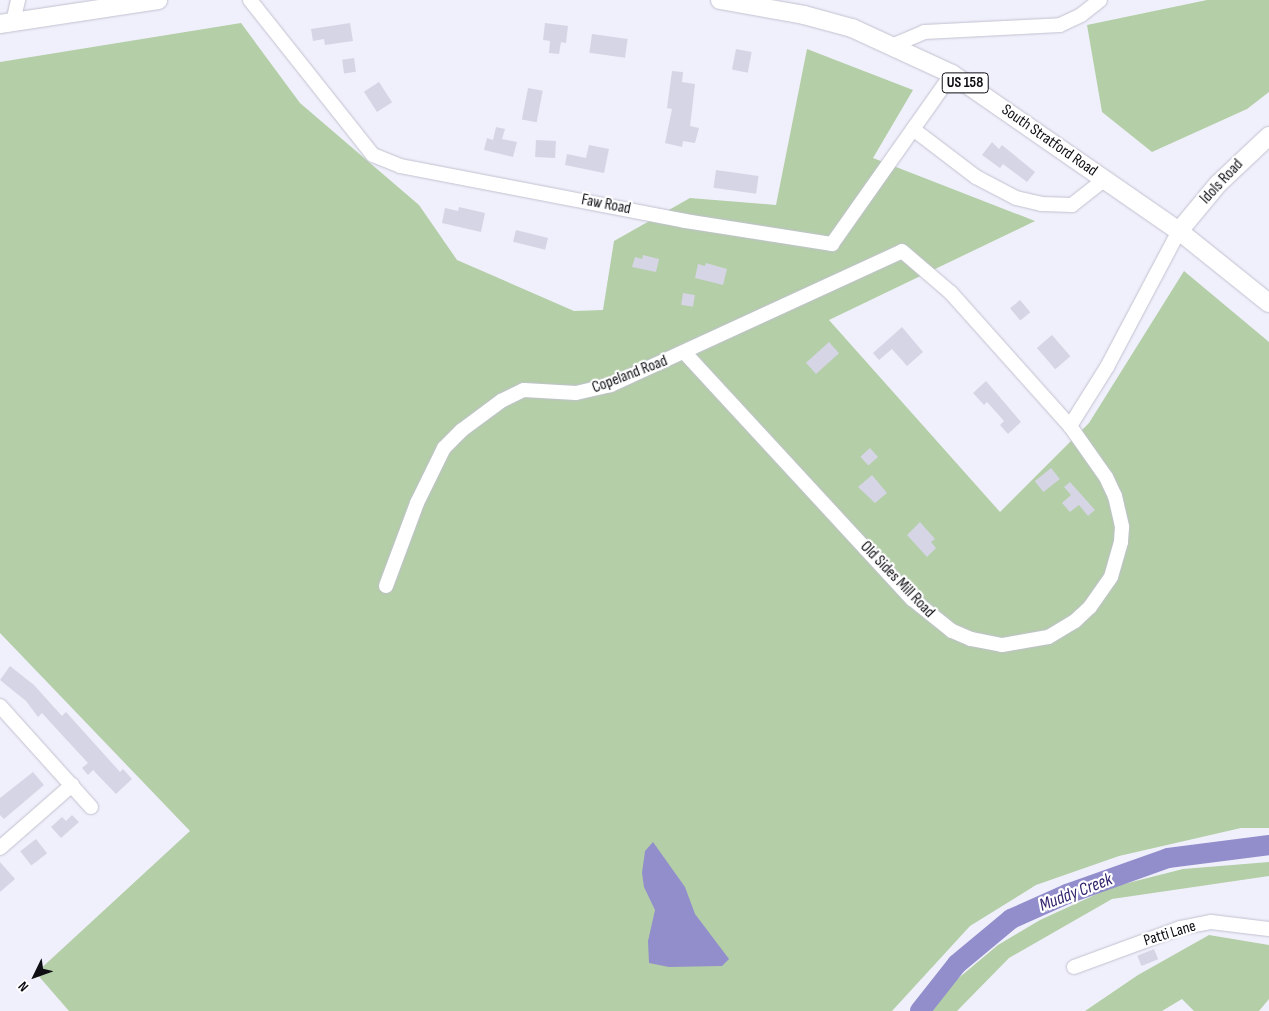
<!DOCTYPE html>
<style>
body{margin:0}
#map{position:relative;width:1269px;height:1011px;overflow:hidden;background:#f0f0fc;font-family:"Sofia Sans Condensed",sans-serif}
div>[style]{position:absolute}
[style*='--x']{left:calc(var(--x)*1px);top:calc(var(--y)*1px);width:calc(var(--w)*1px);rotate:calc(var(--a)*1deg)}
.green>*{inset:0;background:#b4cea7}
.water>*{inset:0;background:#928ecc}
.river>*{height:20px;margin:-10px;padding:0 10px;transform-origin:10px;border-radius:10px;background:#928ecc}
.building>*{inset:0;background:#d5d5e5;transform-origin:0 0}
.roads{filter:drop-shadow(0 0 1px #c1c1d0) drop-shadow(0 0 1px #c1c1d0)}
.minor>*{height:14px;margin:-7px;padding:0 7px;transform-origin:7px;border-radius:7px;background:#fff}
.major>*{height:18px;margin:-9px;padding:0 9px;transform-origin:9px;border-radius:9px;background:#fff}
span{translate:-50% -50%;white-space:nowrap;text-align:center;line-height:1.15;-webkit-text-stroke:4.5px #fff;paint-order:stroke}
.shield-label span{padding:1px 4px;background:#fff;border:1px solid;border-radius:4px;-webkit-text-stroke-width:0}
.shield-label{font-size:15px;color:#0f0e14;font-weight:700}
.street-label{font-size:16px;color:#0f0e14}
.water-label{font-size:18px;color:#32246e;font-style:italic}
.north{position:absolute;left:10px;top:951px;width:50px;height:50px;-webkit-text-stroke:4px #fff;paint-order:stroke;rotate:228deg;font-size:14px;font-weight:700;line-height:20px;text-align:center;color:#0f0e14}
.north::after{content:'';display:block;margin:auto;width:18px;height:22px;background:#0f0e14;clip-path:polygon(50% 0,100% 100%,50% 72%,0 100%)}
</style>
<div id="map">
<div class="green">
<i style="clip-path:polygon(1207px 0,1269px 0,1269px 92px,1247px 109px,1152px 152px,1102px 112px,1087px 25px)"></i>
<i style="clip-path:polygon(241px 23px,300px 103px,419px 205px,457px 260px,574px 311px,603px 310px,614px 241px,690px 198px,776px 205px,807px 49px,913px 90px,873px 158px,1035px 221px,829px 320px,1000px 512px,1089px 423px,1184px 271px,1269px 342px,1269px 828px,1241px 828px,1119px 856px,1036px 885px,970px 926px,892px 1011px,69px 1011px,36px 973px,190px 831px,0 633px,0 62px)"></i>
<i style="clip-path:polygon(1269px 862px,1269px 876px,1112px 899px,1009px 958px,957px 1011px,929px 1011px,949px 986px,998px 945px,1040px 920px,1112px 887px,1183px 869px)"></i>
<i style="clip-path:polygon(1209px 935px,1269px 945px,1269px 999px,1259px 1011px,1194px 1011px,1182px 999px,1162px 1011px,1085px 1011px,1138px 975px)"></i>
</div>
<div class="water">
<i style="clip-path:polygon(653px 842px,685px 887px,695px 914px,729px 959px,722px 966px,669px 967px,649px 963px,648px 941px,655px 910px,644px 887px,642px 873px,645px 851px)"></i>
</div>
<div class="river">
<i style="--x:920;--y:1011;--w:60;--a:-51.8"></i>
<i style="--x:957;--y:964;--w:70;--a:-39.8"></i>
<i style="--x:1011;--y:919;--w:61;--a:-24.1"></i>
<i style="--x:1067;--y:894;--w:107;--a:-19.6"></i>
<i style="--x:1168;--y:858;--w:102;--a:-7.3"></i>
</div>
<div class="building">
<i style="clip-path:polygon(350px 23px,353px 41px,325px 45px,324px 39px,313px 41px,311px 29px)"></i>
<i style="clip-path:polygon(545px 23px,568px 26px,566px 43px,561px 42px,559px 54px,549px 53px,550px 41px,543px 40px)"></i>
<i style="left:592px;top:34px;width:36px;height:19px;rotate:8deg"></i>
<i style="left:736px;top:49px;width:16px;height:21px;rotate:11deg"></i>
<i style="left:354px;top:58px;width:14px;height:12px;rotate:82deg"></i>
<i style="clip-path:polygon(672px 71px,683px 72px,682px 82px,695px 84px,690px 126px,699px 128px,695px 143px,683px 141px,682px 147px,665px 143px,672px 109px,667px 108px)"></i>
<i style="left:379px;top:82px;width:24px;height:18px;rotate:57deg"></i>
<i style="left:528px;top:88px;width:15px;height:32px;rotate:11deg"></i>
<i style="clip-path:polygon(496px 127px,505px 129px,502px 139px,517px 142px,513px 157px,484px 150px,487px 138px,493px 140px)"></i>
<i style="left:536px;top:140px;width:20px;height:17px;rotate:3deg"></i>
<i style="clip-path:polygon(992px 142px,999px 149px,1002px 145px,1035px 172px,1027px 182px,1003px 164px,1000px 168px,982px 155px)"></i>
<i style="clip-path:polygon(589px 145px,609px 149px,604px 173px,565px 165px,567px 154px,586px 158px)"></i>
<i style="left:716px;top:170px;width:43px;height:18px;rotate:8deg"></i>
<i style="clip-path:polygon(459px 207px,485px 213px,481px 232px,442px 223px,445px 208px,458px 211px)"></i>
<i style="left:516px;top:230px;width:33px;height:12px;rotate:14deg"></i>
<i style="clip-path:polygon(643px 255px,659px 259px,656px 272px,632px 267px,635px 257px,642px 259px)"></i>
<i style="clip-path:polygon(706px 263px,727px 269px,723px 285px,695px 278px,698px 264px,705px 266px)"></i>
<i style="left:683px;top:293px;width:12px;height:12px;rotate:9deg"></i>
<i style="left:1020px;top:300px;width:16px;height:13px;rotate:50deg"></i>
<i style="clip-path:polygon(902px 327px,923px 352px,907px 366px,892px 349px,879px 360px,873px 353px)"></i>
<i style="left:1052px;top:335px;width:28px;height:20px;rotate:49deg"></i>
<i style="left:829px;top:342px;width:15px;height:31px;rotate:48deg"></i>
<i style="clip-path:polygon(986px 381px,1021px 422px,1008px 434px,1000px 425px,1004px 421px,987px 402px,984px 405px,973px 393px)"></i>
<i style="left:870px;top:448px;width:12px;height:13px;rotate:48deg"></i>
<i style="left:1051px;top:468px;width:14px;height:21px;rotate:51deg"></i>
<i style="clip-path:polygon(872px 475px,887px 493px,875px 503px,858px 487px)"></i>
<i style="clip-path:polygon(1070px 482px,1095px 510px,1088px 516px,1079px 505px,1070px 512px,1062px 503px,1071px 495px,1064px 487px)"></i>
<i style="clip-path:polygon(920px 522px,935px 539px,931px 542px,936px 548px,927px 557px,907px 535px)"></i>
<i style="clip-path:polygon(10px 666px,34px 685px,62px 716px,66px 712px,120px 772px,123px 769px,132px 779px,116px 794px,93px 770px,88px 775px,82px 768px,88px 763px,63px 736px,42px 713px,38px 717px,26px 701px,0 680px)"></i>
<i style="clip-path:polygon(33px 772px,44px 785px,4px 819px,0 815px,0 798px)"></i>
<i style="clip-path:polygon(72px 815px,79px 822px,61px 838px,51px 827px,62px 817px,66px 821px)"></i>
<i style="left:36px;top:839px;width:18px;height:20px;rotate:52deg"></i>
<i style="clip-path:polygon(0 862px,15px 879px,0 892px)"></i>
<i style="left:1154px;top:949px;width:11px;height:18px;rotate:68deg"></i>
</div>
<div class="roads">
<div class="minor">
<i style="--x:250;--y:0;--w:198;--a:51.6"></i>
<i style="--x:373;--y:155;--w:29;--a:22"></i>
<i style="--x:400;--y:166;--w:290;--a:10.9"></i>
<i style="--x:685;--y:221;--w:149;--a:8.9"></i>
<i style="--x:832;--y:244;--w:208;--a:-54.8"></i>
<i style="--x:13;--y:22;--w:23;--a:-77"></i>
<i style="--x:894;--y:45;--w:33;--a:-23"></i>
<i style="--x:924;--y:32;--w:136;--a:-2.9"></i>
<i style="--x:1060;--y:25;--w:23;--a:-25"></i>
<i style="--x:1081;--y:15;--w:24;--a:-38"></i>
<i style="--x:913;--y:129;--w:79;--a:37.3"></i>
<i style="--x:976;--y:177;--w:45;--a:27.7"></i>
<i style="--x:1016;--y:198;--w:26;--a:13"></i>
<i style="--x:1041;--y:204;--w:31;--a:2"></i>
<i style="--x:1072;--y:205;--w:42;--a:-38.2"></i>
<i style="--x:1070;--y:426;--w:70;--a:-57.9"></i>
<i style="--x:1107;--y:367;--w:154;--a:-62.1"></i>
<i style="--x:386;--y:586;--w:89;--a:-69.5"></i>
<i style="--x:417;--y:503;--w:61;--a:-63.9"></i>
<i style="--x:444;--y:448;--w:25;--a:-45"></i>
<i style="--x:462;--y:430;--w:49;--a:-36.6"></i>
<i style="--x:501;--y:401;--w:25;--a:-26"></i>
<i style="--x:524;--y:390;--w:52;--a:3.3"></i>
<i style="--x:576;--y:393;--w:36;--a:-13"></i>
<i style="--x:611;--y:385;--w:320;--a:-24.7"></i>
<i style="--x:902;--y:251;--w:65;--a:40.6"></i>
<i style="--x:951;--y:293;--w:178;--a:48.2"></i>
<i style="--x:1070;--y:426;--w:62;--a:54.8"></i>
<i style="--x:1106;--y:477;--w:21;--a:65"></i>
<i style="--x:1115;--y:496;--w:32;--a:77"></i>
<i style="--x:1122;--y:527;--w:15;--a:94"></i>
<i style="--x:1121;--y:542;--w:36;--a:106"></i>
<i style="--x:1111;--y:577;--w:37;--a:125"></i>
<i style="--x:1090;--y:607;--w:21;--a:137"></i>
<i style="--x:1075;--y:621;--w:31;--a:149"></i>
<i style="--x:1048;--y:637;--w:47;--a:170.1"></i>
<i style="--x:1002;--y:645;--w:32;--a:-169"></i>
<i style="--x:971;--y:639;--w:21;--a:-157"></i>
<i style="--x:952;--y:631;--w:51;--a:-141.3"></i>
<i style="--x:912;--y:599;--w:335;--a:-132.7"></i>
<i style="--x:0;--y:706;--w:136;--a:48"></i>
<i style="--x:0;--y:848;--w:96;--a:-41.2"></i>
<i style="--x:1074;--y:967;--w:113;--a:-20.2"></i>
<i style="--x:1180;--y:928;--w:32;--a:-11"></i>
<i style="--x:1211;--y:922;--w:58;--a:6.9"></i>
</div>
<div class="major">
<i style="--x:720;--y:0;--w:85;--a:10.1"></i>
<i style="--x:804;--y:15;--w:50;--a:15.2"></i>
<i style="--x:852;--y:28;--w:110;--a:24.7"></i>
<i style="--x:952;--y:74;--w:276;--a:34.7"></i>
<i style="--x:1179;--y:231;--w:115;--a:38.7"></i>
<i style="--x:0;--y:24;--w:160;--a:-8.6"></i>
<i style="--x:1179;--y:231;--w:61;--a:-50.3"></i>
<i style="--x:1218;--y:184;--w:70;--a:-43.3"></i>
</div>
</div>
<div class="shield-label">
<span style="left:965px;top:83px">US 158</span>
</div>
<div class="street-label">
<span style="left:1049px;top:141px;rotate:35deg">South Stratford Road</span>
<span style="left:1222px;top:182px;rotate:-47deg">Idols Road</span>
<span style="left:606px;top:205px;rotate:11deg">Faw Road</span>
<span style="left:630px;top:375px;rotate:-21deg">Copeland Road</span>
<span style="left:897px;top:580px;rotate:46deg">Old Sides Mill Road</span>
<span style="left:1170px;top:934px;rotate:-17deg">Patti Lane</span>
</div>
<div class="water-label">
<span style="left:1076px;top:893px;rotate:-21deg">Muddy Creek</span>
</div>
<div class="north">N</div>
</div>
